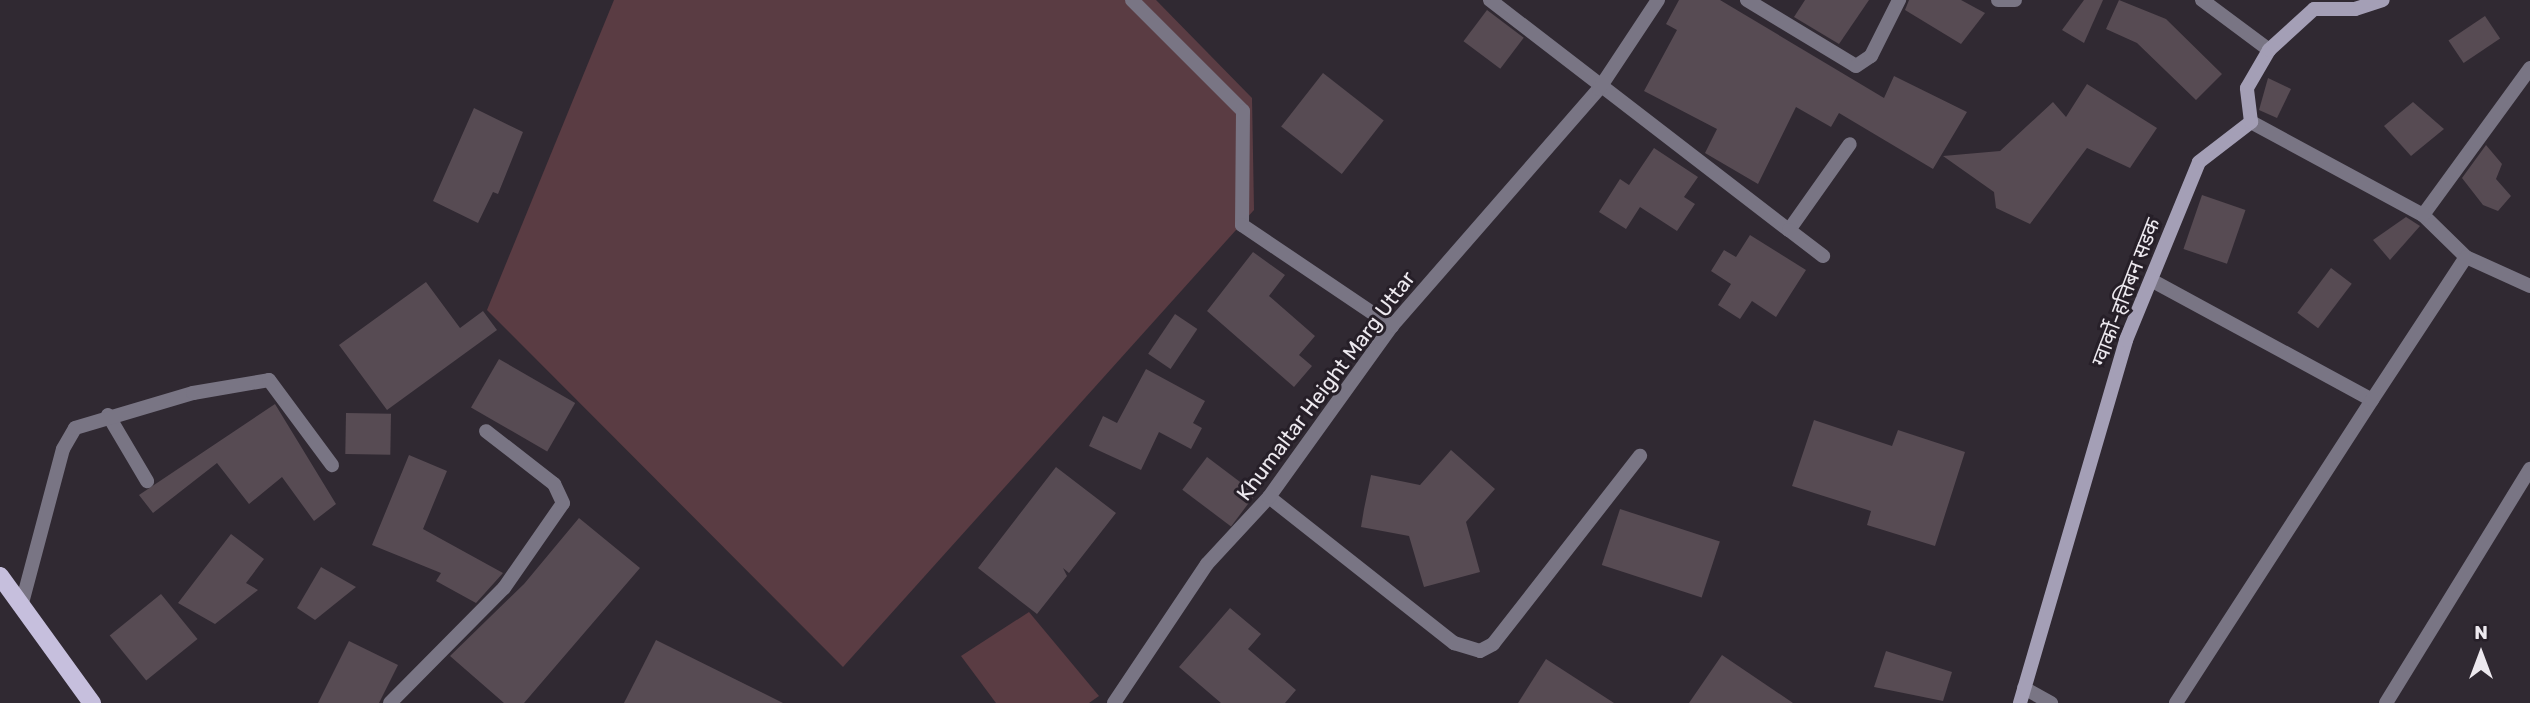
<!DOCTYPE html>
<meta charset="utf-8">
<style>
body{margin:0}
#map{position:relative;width:2530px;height:703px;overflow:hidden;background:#302932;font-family:Rubik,"Noto Sans Devanagari",sans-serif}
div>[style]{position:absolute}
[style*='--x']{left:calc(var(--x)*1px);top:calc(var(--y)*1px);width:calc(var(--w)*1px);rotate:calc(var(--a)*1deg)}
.green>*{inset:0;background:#5a3c43}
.building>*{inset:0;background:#574b53;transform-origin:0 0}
.street>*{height:14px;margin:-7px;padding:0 7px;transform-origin:7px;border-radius:7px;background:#797584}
.secondary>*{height:14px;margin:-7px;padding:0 7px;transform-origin:7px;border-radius:7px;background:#a49fb6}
.primary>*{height:18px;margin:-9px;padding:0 9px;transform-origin:9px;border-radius:9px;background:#c6bfdd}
span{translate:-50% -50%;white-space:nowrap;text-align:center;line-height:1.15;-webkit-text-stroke:6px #261f28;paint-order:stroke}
.street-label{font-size:21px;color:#ede9ef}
.north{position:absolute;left:2446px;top:619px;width:70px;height:70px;-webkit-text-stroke:5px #261f28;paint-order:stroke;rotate:0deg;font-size:19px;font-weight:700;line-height:28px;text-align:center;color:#ede9ef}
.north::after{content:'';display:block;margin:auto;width:24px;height:32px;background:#ede9ef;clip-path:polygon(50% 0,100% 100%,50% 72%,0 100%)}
</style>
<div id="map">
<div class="green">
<i style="clip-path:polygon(614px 0,1156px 0,1252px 98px,1254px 210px,843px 667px,487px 310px)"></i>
<i style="clip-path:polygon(1029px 612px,1099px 696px,1089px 703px,996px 703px,961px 656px)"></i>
</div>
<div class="building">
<i style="clip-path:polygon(1679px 0,1720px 0,1884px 98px,1894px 76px,1967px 112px,1933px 169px,1839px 113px,1831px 127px,1796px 107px,1758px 184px,1705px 153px,1717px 129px,1644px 91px,1677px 30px,1666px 24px)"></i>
<i style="clip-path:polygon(1805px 0,1869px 0,1839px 44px,1794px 17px)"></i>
<i style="clip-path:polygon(1909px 0,1961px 0,1985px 13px,1961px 44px,1905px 10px)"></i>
<i style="clip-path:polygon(2084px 0,2103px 0,2084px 43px,2062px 30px)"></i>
<i style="clip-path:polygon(2119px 0,2166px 19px,2222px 74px,2196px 100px,2137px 43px,2106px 29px)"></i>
<i style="left:1487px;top:10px;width:46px;height:39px;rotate:37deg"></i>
<i style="left:2485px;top:16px;width:27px;height:44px;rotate:56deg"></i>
<i style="left:1323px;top:73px;width:77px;height:68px;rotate:38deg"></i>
<i style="clip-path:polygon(2268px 78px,2291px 89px,2277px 118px,2259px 110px)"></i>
<i style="clip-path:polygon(2087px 84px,2157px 128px,2130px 168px,2087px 148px,2030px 224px,1996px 208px,1994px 192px,1943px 156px,2000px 151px,2053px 102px,2066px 117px)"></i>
<i style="clip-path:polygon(2413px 102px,2444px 129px,2411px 156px,2384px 126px)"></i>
<i style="clip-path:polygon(474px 108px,523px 132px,498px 194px,493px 192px,478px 223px,433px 201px)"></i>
<i style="clip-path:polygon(2486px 145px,2502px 164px,2496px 179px,2511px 196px,2498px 211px,2483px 205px,2462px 178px)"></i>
<i style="clip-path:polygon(1654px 148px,1698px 177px,1684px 197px,1695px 204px,1677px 231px,1640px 207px,1626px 229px,1599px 212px,1620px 179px,1629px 185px)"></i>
<i style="left:2202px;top:195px;width:46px;height:57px;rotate:19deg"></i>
<i style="clip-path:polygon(2406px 217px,2420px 226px,2390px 260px,2373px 240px)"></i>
<i style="clip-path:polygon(1750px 235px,1806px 270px,1776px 317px,1752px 301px,1740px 319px,1718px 305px,1731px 284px,1711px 271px,1724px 250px,1736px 257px)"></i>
<i style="clip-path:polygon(1253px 252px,1285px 275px,1269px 296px,1315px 336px,1299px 355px,1312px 366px,1294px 387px,1207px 311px)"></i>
<i style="left:2331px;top:268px;width:26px;height:56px;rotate:37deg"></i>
<i style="clip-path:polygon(426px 282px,460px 328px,483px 311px,497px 330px,387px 410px,339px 345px)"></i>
<i style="left:1175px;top:314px;width:27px;height:48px;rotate:34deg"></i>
<i style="left:499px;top:359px;width:88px;height:56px;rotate:30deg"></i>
<i style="clip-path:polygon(1146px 369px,1205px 401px,1193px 423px,1202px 428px,1191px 449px,1159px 432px,1141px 470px,1089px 446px,1103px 416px,1117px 423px)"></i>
<i style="clip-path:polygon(275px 404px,336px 504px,314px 521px,282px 477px,249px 504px,217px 463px,153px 513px,139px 495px)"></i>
<i style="left:346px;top:413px;width:45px;height:41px;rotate:1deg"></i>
<i style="clip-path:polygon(1814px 420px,1892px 446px,1898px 430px,1965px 452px,1935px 546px,1867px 525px,1871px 511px,1792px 486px)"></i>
<i style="clip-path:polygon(1451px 450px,1495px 489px,1466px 522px,1480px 572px,1424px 587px,1409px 536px,1361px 527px,1364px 509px,1371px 475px,1420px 485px)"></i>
<i style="clip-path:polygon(409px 455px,447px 471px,423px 529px,503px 573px,476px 603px,436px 581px,441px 573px,372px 545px)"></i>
<i style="left:1207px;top:457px;width:61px;height:41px;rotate:37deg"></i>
<i style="clip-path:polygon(1056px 467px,1116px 513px,1069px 573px,1063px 568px,1067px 576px,1037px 614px,978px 568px)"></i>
<i style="left:1620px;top:509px;width:105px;height:59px;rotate:18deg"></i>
<i style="clip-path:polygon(579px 518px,640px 568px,524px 703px,504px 703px,450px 656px,524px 584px)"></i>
<i style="clip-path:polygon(231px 534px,264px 559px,246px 583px,258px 590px,215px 624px,178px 603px)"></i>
<i style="clip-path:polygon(321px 567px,356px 587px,315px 620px,297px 608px)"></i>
<i style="left:161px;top:594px;width:58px;height:66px;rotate:51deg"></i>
<i style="clip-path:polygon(1230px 608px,1261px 634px,1248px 649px,1296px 690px,1285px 703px,1221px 703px,1179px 667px)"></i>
<i style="clip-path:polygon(656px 640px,783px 703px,624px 703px)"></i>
<i style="clip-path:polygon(349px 641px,398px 665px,379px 703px,318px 703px)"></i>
<i style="clip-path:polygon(1886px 651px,1952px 672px,1943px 701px,1874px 687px)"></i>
<i style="clip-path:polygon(1722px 655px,1793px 703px,1689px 703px)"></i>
<i style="clip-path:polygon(1546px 659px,1614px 703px,1518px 703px)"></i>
</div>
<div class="street">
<i style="--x:1132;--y:0;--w:157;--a:45"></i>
<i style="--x:1243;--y:111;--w:114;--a:90.5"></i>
<i style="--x:1242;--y:225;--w:181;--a:34"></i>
<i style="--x:1490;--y:0;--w:377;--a:37.6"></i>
<i style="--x:1789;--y:230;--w:105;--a:-54.7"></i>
<i style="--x:1747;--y:0;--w:127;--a:31.2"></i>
<i style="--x:1856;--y:66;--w:18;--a:-34"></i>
<i style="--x:1871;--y:56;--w:63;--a:-63.4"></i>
<i style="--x:1998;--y:0;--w:17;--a:0"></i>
<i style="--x:2202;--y:0;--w:84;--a:36.7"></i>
<i style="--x:2251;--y:122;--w:196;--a:28.4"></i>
<i style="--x:2423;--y:215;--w:60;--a:44.3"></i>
<i style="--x:2466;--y:257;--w:70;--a:24.4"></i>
<i style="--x:2423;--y:215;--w:182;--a:-53.9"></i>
<i style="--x:1789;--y:230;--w:43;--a:37.4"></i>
<i style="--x:2151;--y:280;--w:251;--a:28.5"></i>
<i style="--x:2372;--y:400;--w:361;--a:122.9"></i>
<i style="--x:2372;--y:400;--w:171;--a:-56.7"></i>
<i style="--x:108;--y:415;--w:77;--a:59.4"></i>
<i style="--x:1269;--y:497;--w:236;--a:38.3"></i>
<i style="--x:1454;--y:643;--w:27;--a:17"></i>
<i style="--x:1480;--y:651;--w:15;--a:-28"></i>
<i style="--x:1493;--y:644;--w:239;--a:-52"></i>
<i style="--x:22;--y:603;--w:159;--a:-75.1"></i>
<i style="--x:63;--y:449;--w:24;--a:-60"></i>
<i style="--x:75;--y:428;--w:123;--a:-16.5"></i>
<i style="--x:193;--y:393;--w:77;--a:-9.7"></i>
<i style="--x:269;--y:380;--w:106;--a:53.5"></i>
<i style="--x:2024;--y:688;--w:31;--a:29"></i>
<i style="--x:390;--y:703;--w:162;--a:-45.3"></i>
<i style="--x:504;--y:588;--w:103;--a:-55.2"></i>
<i style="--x:563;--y:503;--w:21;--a:-115"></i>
<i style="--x:554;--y:484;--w:86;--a:-142.1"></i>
<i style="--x:1114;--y:703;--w:167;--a:-56.2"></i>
<i style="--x:1207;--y:564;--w:91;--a:-47.2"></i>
<i style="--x:1269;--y:497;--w:211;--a:-54.3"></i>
<i style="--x:1392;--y:326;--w:315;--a:-48.9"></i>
<i style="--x:1599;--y:89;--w:107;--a:-56.5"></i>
<i style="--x:2386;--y:703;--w:275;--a:-58.4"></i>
</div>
<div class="secondary">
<i style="--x:2020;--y:703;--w:378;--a:-73.7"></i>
<i style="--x:2126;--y:340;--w:192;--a:-67.7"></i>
<i style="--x:2199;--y:162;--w:66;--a:-37.6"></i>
<i style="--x:2251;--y:122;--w:34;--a:-97"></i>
<i style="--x:2247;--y:88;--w:44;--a:-59.9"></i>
<i style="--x:2269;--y:50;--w:61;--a:-42.3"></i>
<i style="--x:2314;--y:9;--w:41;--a:0"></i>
<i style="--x:2355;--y:9;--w:29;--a:-18"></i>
</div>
<div class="primary">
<i style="--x:0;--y:576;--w:157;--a:54.1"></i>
</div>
<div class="street-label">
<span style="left:2126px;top:292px;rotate:-69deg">ग्वार्को-हत्तिबन सडक</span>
<span style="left:1326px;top:386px;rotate:-53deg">Khumaltar Height Marg Uttar</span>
</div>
<div class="north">N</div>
</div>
